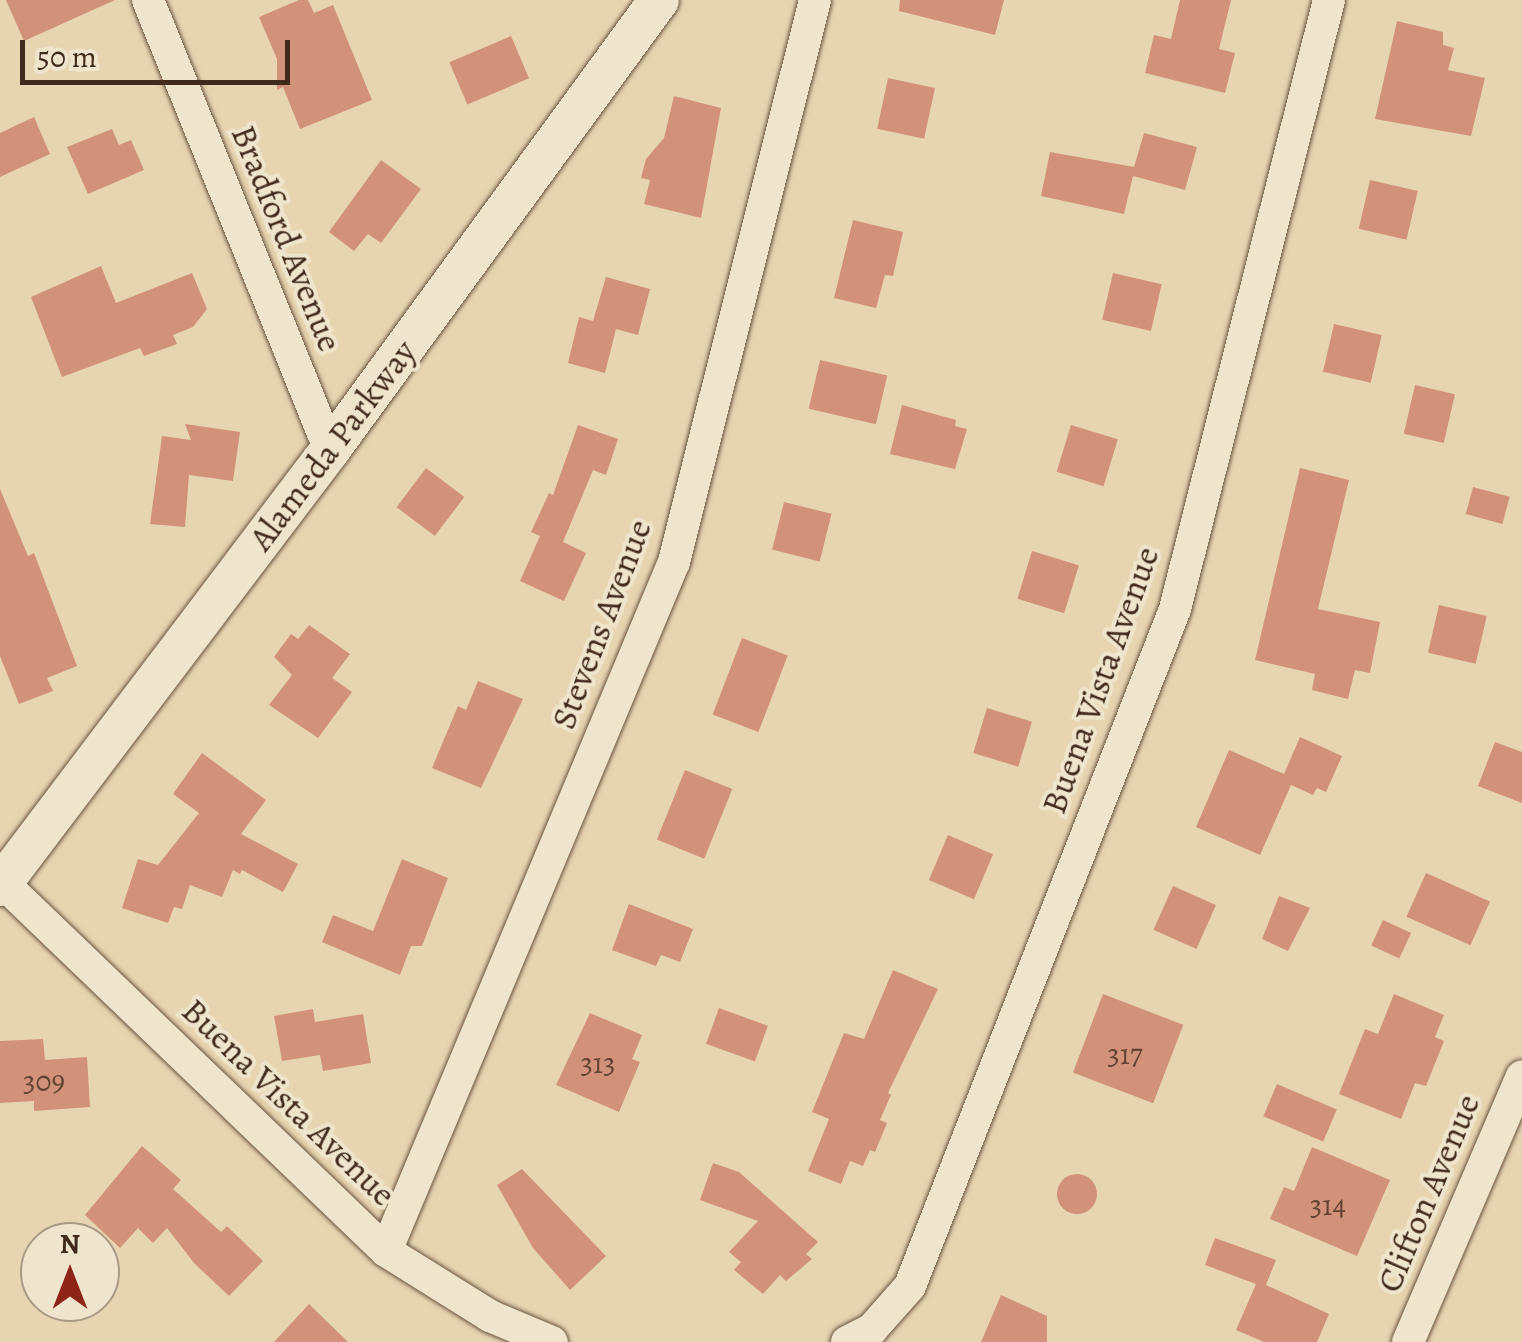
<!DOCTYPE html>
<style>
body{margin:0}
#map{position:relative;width:1522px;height:1342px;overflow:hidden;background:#e7d5b1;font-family:Alegreya,serif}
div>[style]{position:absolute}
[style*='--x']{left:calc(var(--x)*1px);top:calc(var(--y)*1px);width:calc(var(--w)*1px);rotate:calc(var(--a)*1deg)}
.building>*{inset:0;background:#d29279;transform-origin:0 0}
.round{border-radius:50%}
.roads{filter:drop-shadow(0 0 2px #6a5541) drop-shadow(0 0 2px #6a5541)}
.minor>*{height:32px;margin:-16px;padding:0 16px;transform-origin:16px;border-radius:16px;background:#efe4cc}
.tertiary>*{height:40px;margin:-20px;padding:0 20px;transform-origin:20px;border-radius:20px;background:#efe4cc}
span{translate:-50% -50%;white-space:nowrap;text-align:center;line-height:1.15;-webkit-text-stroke:8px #efe4cc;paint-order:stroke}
.number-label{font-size:30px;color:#644433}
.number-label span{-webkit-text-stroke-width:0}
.street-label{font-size:35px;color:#402a1c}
.north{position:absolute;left:20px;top:1222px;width:100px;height:100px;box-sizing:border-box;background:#efe4cc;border:2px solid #a99a86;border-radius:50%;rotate:0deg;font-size:28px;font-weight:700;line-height:40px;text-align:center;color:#402a1c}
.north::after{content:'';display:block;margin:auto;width:35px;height:45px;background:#8f2418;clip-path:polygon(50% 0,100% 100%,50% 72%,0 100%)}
.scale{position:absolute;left:20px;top:40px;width:270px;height:45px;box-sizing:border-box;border:5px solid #402a1c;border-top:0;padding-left:12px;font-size:30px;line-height:35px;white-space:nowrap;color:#402a1c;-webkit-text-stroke:8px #efe4cc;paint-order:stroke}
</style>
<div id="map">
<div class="building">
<i style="clip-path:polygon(6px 0,115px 0,24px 41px)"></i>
<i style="clip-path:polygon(299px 0,308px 0,314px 13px,333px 5px,372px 100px,300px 129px,283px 87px,277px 90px,277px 59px,259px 17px)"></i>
<i style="clip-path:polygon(900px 0,1004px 0,995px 35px,899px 11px)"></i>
<i style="clip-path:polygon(1180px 0,1231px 0,1219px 49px,1235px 53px,1225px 93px,1145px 73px,1154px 35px,1171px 39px)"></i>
<i style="clip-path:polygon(1397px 21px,1443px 32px,1443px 45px,1454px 48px,1448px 70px,1485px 78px,1471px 136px,1375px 119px)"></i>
<i style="left:511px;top:36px;width:46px;height:67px;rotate:67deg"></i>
<i style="left:888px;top:78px;width:48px;height:52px;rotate:12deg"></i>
<i style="clip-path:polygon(674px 96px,721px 108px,701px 218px,644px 204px,650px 180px,641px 178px,646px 159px,664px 138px)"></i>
<i style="clip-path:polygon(34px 117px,50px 154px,0 177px,0 133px)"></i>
<i style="clip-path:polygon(112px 129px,119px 145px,131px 140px,144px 170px,88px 194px,67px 147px)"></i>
<i style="clip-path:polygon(1144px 133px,1197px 147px,1185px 190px,1133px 176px,1124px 214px,1041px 196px,1050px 152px,1134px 167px)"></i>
<i style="clip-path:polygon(381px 160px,421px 189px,381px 243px,368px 234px,354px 251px,329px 232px)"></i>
<i style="left:1370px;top:180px;width:49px;height:50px;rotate:13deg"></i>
<i style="clip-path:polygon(853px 220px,903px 232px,893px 276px,885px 275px,876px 308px,834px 298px)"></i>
<i style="clip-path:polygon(101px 266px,116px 303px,192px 273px,207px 309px,193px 327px,173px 335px,177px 344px,144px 356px,140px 348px,62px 377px,31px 297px)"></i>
<i style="left:1113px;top:273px;width:50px;height:48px;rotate:13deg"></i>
<i style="clip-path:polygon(606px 277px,650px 289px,638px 335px,616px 329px,605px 373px,568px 363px,579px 317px,593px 321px)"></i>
<i style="left:1334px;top:324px;width:49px;height:49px;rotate:13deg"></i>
<i style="left:820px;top:360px;width:69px;height:50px;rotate:13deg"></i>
<i style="left:1415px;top:385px;width:41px;height:50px;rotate:13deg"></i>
<i style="clip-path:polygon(902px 405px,956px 420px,955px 426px,967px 429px,955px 469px,890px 454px)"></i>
<i style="clip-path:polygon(185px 424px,240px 432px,233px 481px,189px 475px,185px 527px,150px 524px,162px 436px,191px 440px)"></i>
<i style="clip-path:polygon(578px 425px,618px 439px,606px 475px,593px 470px,563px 542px,586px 553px,564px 601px,520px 581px,540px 536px,531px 532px,549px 493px,553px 495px)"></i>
<i style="left:1071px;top:425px;width:49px;height:49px;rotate:17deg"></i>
<i style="left:426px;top:468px;width:48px;height:49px;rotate:37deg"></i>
<i style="clip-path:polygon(1300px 468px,1349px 480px,1318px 609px,1380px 622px,1370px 673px,1355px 670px,1348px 699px,1312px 690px,1315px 674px,1255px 660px)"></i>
<i style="left:1473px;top:487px;width:38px;height:28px;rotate:15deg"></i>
<i style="clip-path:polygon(0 489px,28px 556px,34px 553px,77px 666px,47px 678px,53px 691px,19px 704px,0 656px)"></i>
<i style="left:784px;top:502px;width:49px;height:49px;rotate:14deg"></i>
<i style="left:1032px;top:551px;width:49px;height:50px;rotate:17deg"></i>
<i style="left:1439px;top:605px;width:49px;height:49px;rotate:13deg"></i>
<i style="clip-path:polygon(309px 625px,350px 654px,332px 678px,352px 692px,318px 738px,269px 705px,292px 675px,274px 657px,291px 634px,298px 639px)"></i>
<i style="left:742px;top:638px;width:49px;height:82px;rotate:21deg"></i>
<i style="clip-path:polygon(478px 681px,523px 699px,481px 788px,432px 768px,458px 706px,466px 710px)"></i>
<i style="left:987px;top:708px;width:47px;height:47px;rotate:17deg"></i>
<i style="clip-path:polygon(1300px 737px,1342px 756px,1326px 792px,1317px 788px,1313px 795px,1291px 785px,1260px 855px,1196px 827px,1229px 750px,1284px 774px)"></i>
<i style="clip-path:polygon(1495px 742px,1522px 752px,1522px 803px,1478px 786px)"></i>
<i style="clip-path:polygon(202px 753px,266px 800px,241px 834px,298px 864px,283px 892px,242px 870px,240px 874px,233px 870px,222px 897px,190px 885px,182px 909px,174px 907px,168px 923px,122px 908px,138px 859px,158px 865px,199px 813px,173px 794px)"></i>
<i style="left:685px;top:770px;width:51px;height:75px;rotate:22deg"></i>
<i style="left:948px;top:835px;width:49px;height:49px;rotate:23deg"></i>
<i style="clip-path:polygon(402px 859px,448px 878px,422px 946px,411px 946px,400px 975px,322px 942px,333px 915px,373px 931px)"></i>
<i style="left:1426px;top:873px;width:70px;height:48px;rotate:24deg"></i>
<i style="left:1173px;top:886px;width:47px;height:48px;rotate:24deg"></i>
<i style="clip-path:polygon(1279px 896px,1310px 908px,1288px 951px,1262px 939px)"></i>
<i style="clip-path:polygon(629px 904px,693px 929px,680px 962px,661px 955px,656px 966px,612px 950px)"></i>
<i style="left:1383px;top:920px;width:31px;height:28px;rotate:25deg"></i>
<i style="clip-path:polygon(893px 970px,938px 989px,888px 1093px,891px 1095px,880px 1120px,887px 1123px,875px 1152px,870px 1150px,863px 1166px,850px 1161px,841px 1184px,808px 1171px,829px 1119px,812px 1112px,844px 1033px,864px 1039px)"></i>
<i style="left:1103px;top:994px;width:86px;height:84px;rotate:21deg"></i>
<i style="clip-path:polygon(1394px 994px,1444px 1015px,1435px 1037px,1444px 1041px,1426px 1086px,1415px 1083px,1401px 1119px,1339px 1094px,1365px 1029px,1378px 1034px)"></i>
<i style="left:719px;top:1008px;width:52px;height:38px;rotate:20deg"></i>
<i style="clip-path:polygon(313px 1009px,315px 1022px,363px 1014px,371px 1063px,323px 1071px,320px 1055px,282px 1061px,274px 1016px)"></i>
<i style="clip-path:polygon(590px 1013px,642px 1035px,632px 1059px,640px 1062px,619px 1112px,556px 1085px)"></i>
<i style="clip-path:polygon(43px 1039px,45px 1060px,87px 1057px,90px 1107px,34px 1111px,34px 1101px,0 1103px,0 1041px)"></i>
<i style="left:1277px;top:1084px;width:65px;height:35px;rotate:23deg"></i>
<i style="clip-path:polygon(142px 1146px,181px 1180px,173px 1189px,221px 1232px,227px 1226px,263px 1261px,229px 1296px,194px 1263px,167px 1228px,153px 1243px,138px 1228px,120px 1248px,85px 1215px)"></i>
<i style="clip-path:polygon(1312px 1147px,1390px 1180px,1357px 1256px,1270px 1219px,1284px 1187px,1294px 1191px)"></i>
<i style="clip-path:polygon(713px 1163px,739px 1172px,818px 1242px,806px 1254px,812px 1259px,786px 1281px,780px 1275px,763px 1294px,734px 1270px,741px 1262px,729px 1252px,758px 1221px,700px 1200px)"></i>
<i style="clip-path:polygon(522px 1169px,606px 1256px,570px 1290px,533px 1248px,497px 1185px)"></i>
<i class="round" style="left:1057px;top:1174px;width:40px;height:40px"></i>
<i style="clip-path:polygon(1215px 1238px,1276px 1260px,1266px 1285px,1329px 1314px,1317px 1342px,1264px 1342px,1236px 1330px,1256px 1284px,1205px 1265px)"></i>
<i style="clip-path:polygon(1001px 1295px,1047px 1316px,1047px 1342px,981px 1342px)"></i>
<i style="clip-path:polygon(309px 1304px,348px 1342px,274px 1342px)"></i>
</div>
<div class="roads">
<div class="minor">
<i style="--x:148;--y:0;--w:485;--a:68"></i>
<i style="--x:0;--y:880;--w:535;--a:43.86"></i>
<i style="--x:386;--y:1251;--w:123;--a:32"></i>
<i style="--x:490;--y:1316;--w:67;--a:22.8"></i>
<i style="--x:386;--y:1251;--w:747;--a:-67.32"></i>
<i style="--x:674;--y:562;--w:579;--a:-75.92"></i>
<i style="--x:847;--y:1342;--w:28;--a:-27"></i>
<i style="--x:872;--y:1329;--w:57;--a:-48.5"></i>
<i style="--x:910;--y:1286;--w:727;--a:-68.62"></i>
<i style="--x:1175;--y:609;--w:628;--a:-75.81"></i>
<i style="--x:1408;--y:1342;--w:289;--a:-66.8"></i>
</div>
<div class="tertiary">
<i style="--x:0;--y:886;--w:547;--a:-52.88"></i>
<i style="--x:330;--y:450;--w:557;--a:-53.83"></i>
</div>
</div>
<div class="number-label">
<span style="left:1125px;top:1054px">317</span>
<span style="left:598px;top:1063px">313</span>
<span style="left:44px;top:1081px">309</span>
<span style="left:1328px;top:1205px">314</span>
</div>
<div class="street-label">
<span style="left:287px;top:238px;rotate:68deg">Bradford Avenue</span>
<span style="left:332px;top:445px;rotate:-53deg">Alameda Parkway</span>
<span style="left:601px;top:624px;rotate:-69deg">Stevens Avenue</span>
<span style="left:1100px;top:680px;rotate:-70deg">Buena Vista Avenue</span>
<span style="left:289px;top:1102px;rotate:44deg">Buena Vista Avenue</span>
<span style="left:1428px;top:1193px;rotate:-67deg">Clifton Avenue</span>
</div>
<div class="north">N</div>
<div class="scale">50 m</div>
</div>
